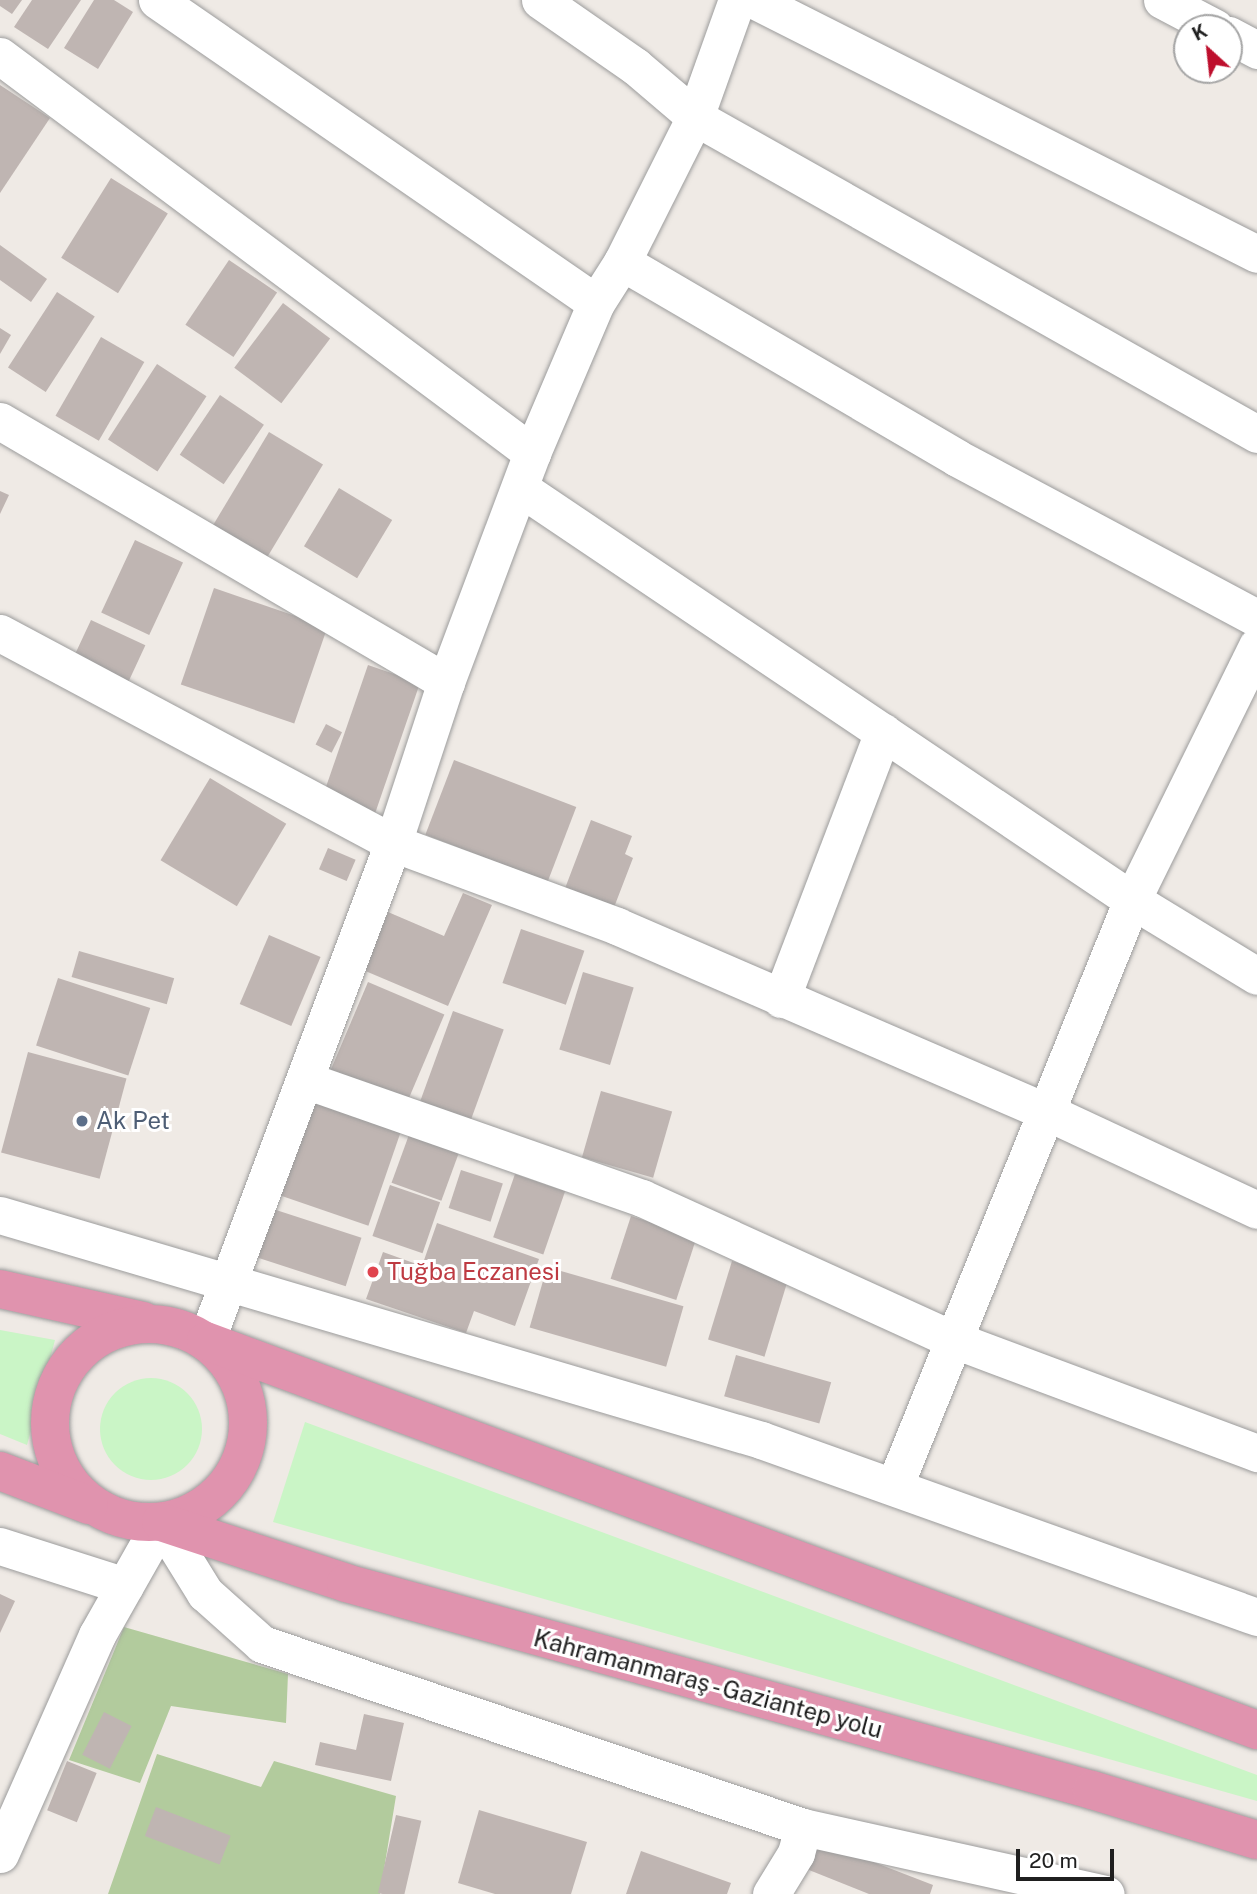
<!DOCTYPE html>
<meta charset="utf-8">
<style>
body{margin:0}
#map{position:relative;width:1257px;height:1894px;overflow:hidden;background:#efeae5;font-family:"Public Sans",sans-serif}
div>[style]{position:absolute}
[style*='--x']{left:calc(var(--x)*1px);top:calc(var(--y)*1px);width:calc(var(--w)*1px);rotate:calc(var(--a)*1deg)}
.forest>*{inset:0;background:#b2cb9d}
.park>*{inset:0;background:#caf5c6}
.round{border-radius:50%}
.building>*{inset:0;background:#bfb5b2;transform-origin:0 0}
.roads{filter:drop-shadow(0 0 2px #9c9c9c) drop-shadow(0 0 2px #9c9c9c)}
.minor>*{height:37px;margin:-18.5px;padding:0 18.5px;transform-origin:18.5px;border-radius:18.5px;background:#fff}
.highway>*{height:38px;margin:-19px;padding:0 19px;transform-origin:19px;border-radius:19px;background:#e093ae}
.highway>.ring{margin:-19px;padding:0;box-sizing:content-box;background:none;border:38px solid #e093ae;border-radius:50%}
.dots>*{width:19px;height:19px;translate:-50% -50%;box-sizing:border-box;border:4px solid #fff;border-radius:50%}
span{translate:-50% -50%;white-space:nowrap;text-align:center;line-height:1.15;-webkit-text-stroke:6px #fff;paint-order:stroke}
.service-label{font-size:24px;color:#4e5e75}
.left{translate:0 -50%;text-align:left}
.health-label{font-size:24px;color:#be3a42}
.street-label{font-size:24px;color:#1f1f1f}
.north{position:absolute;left:1173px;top:14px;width:70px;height:70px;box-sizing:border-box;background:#fff;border:2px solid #a5a5a5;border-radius:50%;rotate:333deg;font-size:19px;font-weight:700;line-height:28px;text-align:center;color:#1f1f1f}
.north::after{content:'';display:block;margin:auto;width:24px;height:32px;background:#be0f2d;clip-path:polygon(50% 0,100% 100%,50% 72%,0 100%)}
.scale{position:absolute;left:1016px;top:1849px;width:98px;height:32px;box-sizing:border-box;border:4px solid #1f1f1f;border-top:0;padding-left:9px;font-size:21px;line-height:24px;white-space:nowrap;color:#1f1f1f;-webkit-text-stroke:5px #fff;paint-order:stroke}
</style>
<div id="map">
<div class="forest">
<i style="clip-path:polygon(124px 1627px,288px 1674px,286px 1723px,171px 1706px,140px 1783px,69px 1760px)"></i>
<i style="clip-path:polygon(157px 1754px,261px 1787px,274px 1761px,396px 1796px,380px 1894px,108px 1894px)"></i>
</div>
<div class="park">
<i style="clip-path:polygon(0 1330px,55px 1340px,27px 1445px,0 1434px)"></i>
<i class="round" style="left:100px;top:1378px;width:102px;height:102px"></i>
<i style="clip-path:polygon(305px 1422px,1257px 1775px,1257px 1801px,273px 1522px)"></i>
</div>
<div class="building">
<i style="clip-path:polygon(0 0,22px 0,12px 14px,0 6px)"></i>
<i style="clip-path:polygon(32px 0,81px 0,48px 49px,14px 27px)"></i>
<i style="clip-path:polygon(94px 0,114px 0,133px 12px,98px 69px,64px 48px)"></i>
<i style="clip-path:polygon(0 85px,50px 118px,0 193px)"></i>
<i style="left:111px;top:178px;width:67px;height:94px;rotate:32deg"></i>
<i style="clip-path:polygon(0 245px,47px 279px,31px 302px,0 280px)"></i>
<i style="left:229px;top:260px;width:58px;height:78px;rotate:34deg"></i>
<i style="left:57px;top:292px;width:45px;height:90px;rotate:33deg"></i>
<i style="left:283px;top:303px;width:59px;height:81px;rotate:37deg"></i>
<i style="clip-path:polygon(0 328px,11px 335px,0 354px)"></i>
<i style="left:101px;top:337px;width:50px;height:91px;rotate:30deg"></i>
<i style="left:157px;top:364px;width:59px;height:90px;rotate:33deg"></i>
<i style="left:220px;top:395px;width:53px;height:72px;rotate:34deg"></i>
<i style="left:269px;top:432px;width:63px;height:111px;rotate:31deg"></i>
<i style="left:339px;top:488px;width:62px;height:68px;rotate:31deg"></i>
<i style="clip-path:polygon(0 491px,9px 495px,0 514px)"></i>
<i style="left:135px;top:540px;width:53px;height:80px;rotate:25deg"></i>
<i style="left:214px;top:588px;width:120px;height:102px;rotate:19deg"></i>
<i style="left:91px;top:620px;width:60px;height:45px;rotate:25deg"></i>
<i style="left:368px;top:665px;width:55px;height:140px;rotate:19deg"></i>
<i style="left:326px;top:724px;width:18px;height:23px;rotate:27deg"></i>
<i style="left:454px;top:760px;width:131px;height:80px;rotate:21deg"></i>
<i style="left:210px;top:778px;width:89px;height:96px;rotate:31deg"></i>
<i style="clip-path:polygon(591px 820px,632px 836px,625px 854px,633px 858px,613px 910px,564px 891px)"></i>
<i style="left:328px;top:848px;width:30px;height:23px;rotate:23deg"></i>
<i style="clip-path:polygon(463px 893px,492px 905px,448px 1006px,363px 970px,388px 912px,444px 936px)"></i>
<i style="left:521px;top:929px;width:67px;height:57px;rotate:19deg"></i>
<i style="left:269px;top:935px;width:56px;height:75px;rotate:23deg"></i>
<i style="left:79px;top:951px;width:99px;height:27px;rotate:16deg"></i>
<i style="left:583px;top:972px;width:53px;height:81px;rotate:17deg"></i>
<i style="left:58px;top:978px;width:97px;height:71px;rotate:18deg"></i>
<i style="left:368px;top:982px;width:83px;height:95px;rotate:23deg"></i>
<i style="left:453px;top:1011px;width:54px;height:101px;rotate:20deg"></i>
<i style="left:28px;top:1052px;width:102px;height:104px;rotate:15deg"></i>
<i style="left:601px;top:1091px;width:74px;height:69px;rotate:16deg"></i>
<i style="left:313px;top:1101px;width:93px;height:100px;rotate:19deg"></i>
<i style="left:410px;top:1132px;width:53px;height:54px;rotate:20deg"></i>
<i style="left:461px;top:1170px;width:44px;height:40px;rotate:18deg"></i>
<i style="left:515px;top:1174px;width:53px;height:67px;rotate:19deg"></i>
<i style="left:390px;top:1185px;width:53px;height:54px;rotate:19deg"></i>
<i style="left:273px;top:1209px;width:93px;height:51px;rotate:18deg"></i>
<i style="left:631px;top:1216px;width:69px;height:66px;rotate:18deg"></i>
<i style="clip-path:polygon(437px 1223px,539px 1259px,515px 1326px,474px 1311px,466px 1333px,366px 1299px,383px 1252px,422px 1266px)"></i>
<i style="left:732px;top:1261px;width:59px;height:82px;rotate:17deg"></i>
<i style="left:547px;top:1267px;width:142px;height:63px;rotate:16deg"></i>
<i style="left:736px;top:1355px;width:99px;height:43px;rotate:16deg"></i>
<i style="clip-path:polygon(0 1594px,15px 1601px,0 1633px)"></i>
<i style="left:104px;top:1712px;width:31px;height:48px;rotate:27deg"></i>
<i style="clip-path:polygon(364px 1714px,404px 1723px,391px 1781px,315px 1765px,320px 1742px,356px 1750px)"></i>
<i style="left:67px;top:1761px;width:32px;height:53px;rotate:22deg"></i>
<i style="left:156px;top:1807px;width:80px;height:31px;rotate:21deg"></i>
<i style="clip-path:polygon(479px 1810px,587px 1842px,571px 1894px,495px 1894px,458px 1883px)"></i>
<i style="left:396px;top:1815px;width:26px;height:80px;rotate:13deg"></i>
<i style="clip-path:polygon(814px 1839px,933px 1885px,930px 1894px,869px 1894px,804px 1868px)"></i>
<i style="clip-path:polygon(641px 1851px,731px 1883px,727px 1894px,626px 1894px)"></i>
</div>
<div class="roads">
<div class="minor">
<i style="--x:157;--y:0;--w:533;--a:34.61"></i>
<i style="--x:540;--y:0;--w:116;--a:34.8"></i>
<i style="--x:635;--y:66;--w:79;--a:40.4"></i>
<i style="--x:695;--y:117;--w:645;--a:29.43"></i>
<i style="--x:754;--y:0;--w:563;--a:26.79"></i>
<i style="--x:1162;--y:0;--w:60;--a:27.8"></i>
<i style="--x:1229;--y:35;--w:32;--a:28"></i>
<i style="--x:0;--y:56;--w:664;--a:36.73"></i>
<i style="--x:622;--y:262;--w:388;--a:30.3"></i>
<i style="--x:957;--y:458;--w:340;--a:28.1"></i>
<i style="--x:0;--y:421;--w:517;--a:30.34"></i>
<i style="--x:520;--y:488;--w:738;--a:33.95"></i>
<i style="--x:1132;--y:900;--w:146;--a:31.3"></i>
<i style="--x:0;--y:633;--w:446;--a:28.1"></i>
<i style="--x:393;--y:843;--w:239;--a:20.3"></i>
<i style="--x:617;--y:926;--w:466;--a:23.4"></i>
<i style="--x:1045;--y:1111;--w:234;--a:25"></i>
<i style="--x:781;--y:999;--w:286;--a:-69.1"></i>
<i style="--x:305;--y:1080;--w:357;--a:19.3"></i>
<i style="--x:642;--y:1198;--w:341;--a:24.5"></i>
<i style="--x:952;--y:1339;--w:326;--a:20.5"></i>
<i style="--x:0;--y:1215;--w:794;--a:16.47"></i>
<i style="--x:761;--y:1440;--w:527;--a:19.64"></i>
<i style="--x:206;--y:1341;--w:532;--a:-69.42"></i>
<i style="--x:393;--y:843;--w:169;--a:-71.8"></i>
<i style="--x:446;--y:682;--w:245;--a:-69.4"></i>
<i style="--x:532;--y:453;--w:163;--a:-66.9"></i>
<i style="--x:596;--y:303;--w:49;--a:-57.6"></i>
<i style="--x:622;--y:262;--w:162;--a:-63.3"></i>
<i style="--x:695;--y:117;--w:124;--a:-70.3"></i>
<i style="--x:894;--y:1487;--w:633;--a:-67.93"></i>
<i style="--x:1132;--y:900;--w:283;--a:-63.8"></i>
<i style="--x:0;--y:1546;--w:131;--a:17.7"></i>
<i style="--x:0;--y:1854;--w:240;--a:-66.1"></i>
<i style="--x:97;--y:1635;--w:130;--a:-60.5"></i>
<i style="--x:161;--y:1522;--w:84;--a:58.2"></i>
<i style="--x:205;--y:1593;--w:76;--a:41.8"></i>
<i style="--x:262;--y:1644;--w:571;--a:18.69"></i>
<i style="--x:803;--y:1827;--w:310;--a:12.5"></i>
<i style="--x:771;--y:1894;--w:48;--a:-58.6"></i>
<i style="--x:796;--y:1853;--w:27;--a:-75"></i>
</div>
<div class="highway">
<i style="--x:0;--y:1289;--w:147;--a:12.6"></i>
<i class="ring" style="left:50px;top:1324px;width:160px;height:160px"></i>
<i style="--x:206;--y:1341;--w:1121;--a:20.31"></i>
<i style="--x:0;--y:1471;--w:95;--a:20.9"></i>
<i style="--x:161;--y:1522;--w:195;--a:18.2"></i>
<i style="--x:346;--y:1583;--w:774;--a:15.51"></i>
<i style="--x:1092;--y:1790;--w:172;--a:16.9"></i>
</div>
</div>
<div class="dots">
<i style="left:82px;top:1121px;background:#5c6f8a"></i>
<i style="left:373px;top:1272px;background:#e0444e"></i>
</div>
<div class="service-label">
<span class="left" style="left:96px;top:1121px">Ak Pet</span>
</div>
<div class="health-label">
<span class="left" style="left:387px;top:1272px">Tuğba Eczanesi</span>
</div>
<div class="street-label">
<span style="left:708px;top:1684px;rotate:15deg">Kahramanmaraş - Gaziantep yolu</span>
</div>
<div class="north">K</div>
<div class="scale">20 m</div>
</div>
